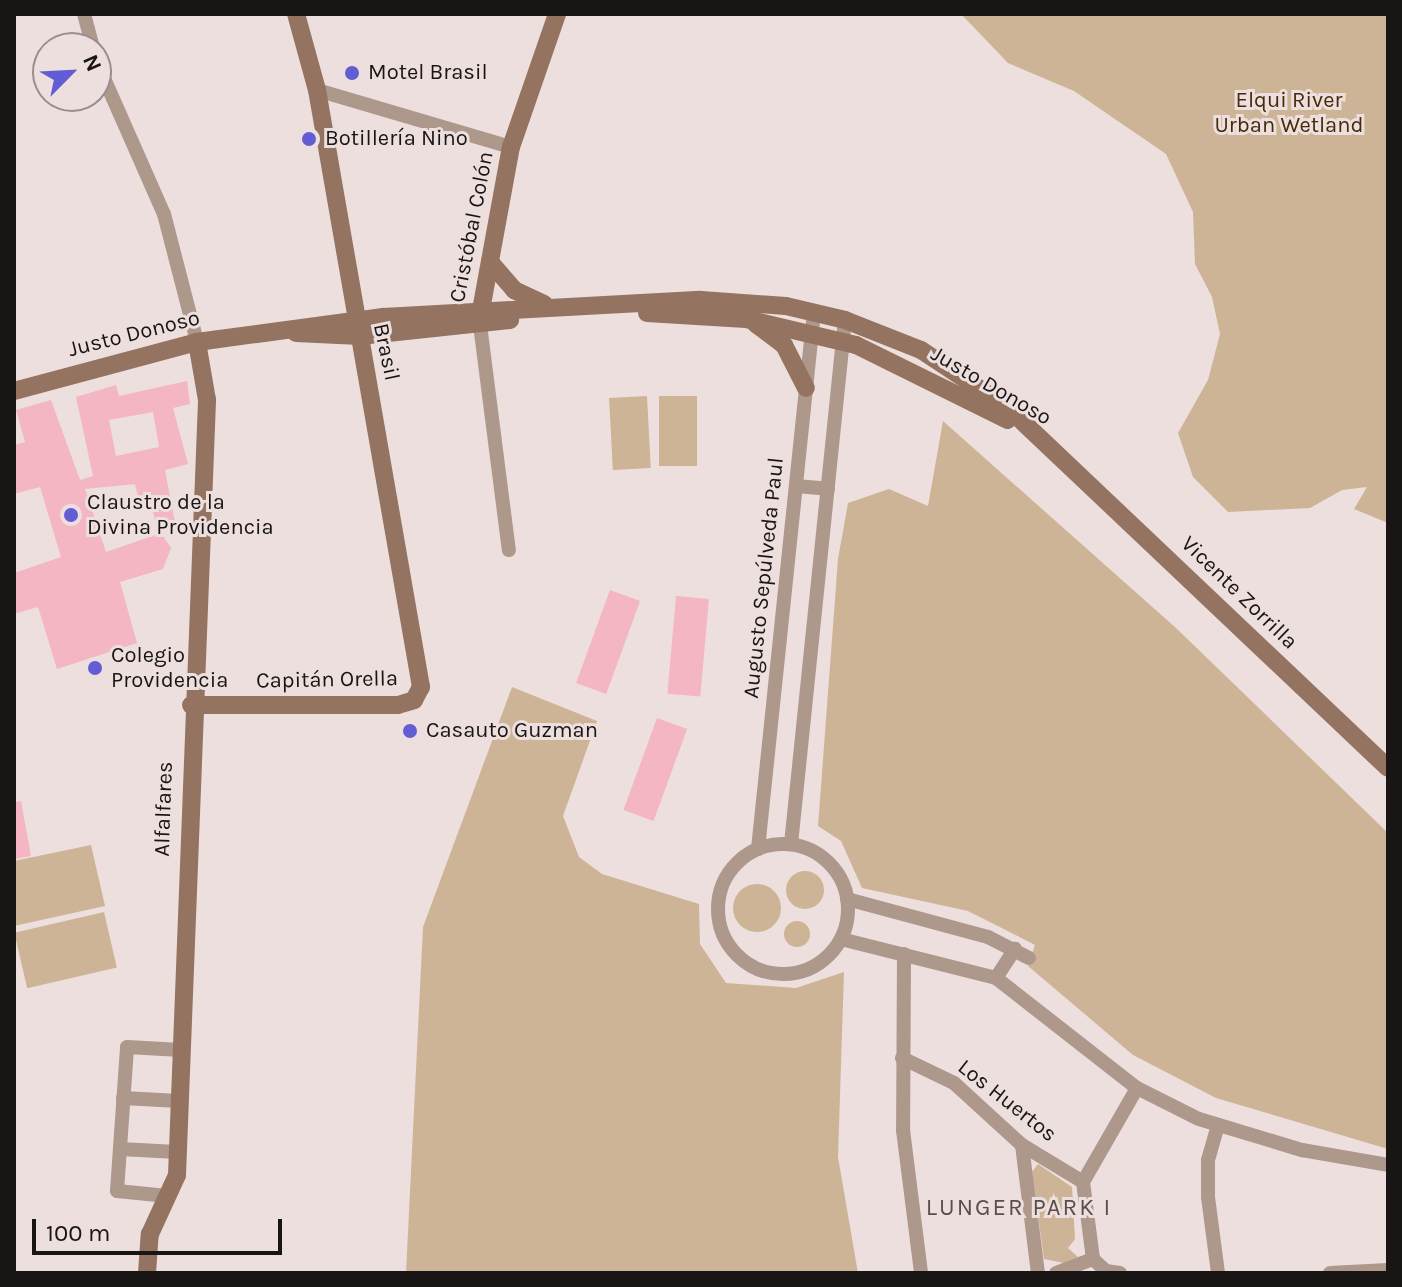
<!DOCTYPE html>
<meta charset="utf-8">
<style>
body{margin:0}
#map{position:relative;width:1402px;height:1287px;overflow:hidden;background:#ecdfde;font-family:Karla,sans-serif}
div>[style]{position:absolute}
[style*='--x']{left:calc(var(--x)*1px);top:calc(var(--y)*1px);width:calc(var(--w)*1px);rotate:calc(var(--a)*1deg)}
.green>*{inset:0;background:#ceb496;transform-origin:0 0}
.round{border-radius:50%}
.building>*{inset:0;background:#f3b6c2;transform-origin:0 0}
.street>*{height:14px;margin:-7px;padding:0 7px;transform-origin:7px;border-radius:7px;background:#ae978b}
.street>.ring{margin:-7px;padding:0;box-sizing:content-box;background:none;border:14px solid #ae978b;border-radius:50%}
.secondary>*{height:18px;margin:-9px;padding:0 9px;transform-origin:9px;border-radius:9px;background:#947361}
.dots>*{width:22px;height:22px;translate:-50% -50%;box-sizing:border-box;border:4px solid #ecdfde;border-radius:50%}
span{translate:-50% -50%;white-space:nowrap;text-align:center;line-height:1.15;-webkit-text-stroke:6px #ecdfde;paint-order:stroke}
.poi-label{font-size:22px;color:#191514}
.left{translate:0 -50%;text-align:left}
.park-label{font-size:22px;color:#442b07}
.street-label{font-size:22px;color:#191514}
.neighbourhood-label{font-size:24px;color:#594e4c;letter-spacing:2px}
.frame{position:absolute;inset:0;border:16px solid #191514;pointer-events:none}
.north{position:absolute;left:32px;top:32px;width:80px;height:80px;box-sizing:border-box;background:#ecdfde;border:2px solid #988e8d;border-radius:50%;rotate:66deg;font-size:22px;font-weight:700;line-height:32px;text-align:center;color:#191514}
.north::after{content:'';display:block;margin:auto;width:28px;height:36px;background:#625dd5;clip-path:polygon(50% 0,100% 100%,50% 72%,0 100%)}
.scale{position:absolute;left:32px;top:1219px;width:250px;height:36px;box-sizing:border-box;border:4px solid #191514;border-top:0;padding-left:10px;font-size:24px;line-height:28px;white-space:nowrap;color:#191514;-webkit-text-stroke:6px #ecdfde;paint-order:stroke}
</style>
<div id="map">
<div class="green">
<i style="clip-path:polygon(961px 14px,1388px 14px,1388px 523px,1354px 509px,1367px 487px,1342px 490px,1310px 508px,1228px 512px,1193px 477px,1178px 433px,1208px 380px,1220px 334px,1212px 297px,1195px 264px,1193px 212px,1166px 154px,1074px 91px,1008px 63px)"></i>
<i style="left:647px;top:396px;width:72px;height:38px;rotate:87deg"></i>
<i style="left:659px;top:396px;width:38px;height:70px"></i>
<i style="clip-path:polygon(943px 421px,1176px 628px,1388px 833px,1388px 1149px,1216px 1098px,1133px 1055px,1028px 966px,1035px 945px,968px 911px,862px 888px,841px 841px,818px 826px,838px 559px,848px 503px,889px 489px,928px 506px)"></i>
<i style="clip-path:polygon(512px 687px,597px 721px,563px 816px,579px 857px,602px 874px,699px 904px,700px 944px,726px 983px,796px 988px,844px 972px,838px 1157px,858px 1273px,406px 1273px,423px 927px)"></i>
<i style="clip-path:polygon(91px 845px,105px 906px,14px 926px,14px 861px)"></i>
<i class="round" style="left:786px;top:871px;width:38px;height:38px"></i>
<i class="round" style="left:733px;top:884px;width:48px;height:48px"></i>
<i style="left:104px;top:912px;width:57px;height:92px;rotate:77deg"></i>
<i class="round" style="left:784px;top:921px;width:26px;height:26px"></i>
<i style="clip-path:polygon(1038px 1164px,1072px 1187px,1075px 1239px,1068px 1248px,1078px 1257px,1064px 1263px,1044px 1259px,1032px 1172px)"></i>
</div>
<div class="building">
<i style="clip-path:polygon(evenodd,187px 381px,190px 404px,173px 408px,188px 464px,165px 470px,176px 528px,158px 532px,149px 495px,138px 497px,135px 484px,85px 489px,106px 552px,161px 533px,171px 548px,163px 569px,120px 582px,137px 643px,57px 669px,38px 607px,14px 614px,14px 573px,61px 557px,40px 487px,14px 494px,14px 445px,25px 442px,16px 410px,51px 400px,80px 480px,93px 476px,76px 397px,116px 385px,119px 396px,187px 381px,153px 412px,159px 447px,116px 456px,109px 420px,153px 412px)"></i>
<i style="left:610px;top:590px;width:32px;height:99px;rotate:20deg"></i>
<i style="left:676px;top:596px;width:33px;height:98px;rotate:5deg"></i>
<i style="left:657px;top:718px;width:32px;height:98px;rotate:20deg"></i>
<i style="clip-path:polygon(21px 801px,31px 856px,14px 859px,14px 802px)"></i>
</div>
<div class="street">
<i style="--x:84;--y:14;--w:35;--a:75"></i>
<i style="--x:96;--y:60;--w:168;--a:66.2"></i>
<i style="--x:164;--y:214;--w:132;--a:75.5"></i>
<i style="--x:317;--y:90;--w:202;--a:16.4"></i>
<i style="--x:479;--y:317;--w:235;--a:82.7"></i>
<i style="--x:796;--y:486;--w:32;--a:5"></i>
<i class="ring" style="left:718px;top:844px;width:116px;height:116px"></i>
<i style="--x:791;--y:844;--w:527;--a:-84.12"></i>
<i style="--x:758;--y:849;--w:540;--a:-84.05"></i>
<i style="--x:847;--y:899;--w:146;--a:15.1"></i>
<i style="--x:988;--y:937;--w:46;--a:27.1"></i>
<i style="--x:841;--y:939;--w:160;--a:14.1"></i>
<i style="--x:996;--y:978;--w:179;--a:38"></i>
<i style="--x:1137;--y:1088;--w:69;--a:26.6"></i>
<i style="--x:1199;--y:1119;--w:108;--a:16.8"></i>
<i style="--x:1302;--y:1150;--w:87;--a:9.9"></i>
<i style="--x:904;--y:954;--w:176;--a:90.3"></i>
<i style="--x:903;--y:1130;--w:144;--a:82.8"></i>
<i style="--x:996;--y:978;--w:35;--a:-57"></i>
<i style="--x:902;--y:1058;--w:58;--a:25.7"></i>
<i style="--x:954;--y:1083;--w:92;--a:42.4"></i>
<i style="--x:1022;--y:1145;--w:71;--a:31.2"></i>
<i style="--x:123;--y:1098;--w:56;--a:3.1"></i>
<i style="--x:1022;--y:1145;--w:129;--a:82.9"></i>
<i style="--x:120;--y:1149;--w:57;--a:3"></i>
<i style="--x:167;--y:1196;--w:50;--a:-174.3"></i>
<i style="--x:117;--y:1191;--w:144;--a:-86"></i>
<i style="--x:127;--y:1047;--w:54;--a:3.2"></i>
<i style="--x:1093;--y:1259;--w:18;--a:43"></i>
<i style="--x:1106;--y:1271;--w:14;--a:8"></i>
<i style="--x:1056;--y:1273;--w:40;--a:-21"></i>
<i style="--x:1093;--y:1259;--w:78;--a:-97.4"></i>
<i style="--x:1083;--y:1182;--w:108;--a:-60.1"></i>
<i style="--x:1218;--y:1273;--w:77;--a:-97.5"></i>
<i style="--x:1208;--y:1197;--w:37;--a:-90"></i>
<i style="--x:1208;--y:1160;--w:36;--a:-74"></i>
<i style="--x:1330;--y:1273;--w:58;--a:-3"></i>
</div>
<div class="secondary">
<i style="--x:490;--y:262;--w:37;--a:49"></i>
<i style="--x:514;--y:290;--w:33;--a:25"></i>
<i style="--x:481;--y:310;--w:166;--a:-79.6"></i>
<i style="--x:511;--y:147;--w:141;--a:-70.9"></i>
<i style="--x:647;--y:313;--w:99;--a:3.5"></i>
<i style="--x:746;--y:319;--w:113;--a:13.3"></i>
<i style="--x:856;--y:345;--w:169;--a:26.3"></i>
<i style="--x:756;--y:324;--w:35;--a:37"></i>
<i style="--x:784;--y:345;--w:48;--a:62.9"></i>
<i style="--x:296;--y:333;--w:64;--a:2.7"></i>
<i style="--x:360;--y:336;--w:151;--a:-6.1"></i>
<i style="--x:14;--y:391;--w:189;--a:-15"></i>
<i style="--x:197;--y:342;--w:188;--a:-7.7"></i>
<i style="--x:383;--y:317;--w:318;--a:-3.1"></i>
<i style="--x:701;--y:300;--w:85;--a:4"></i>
<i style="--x:786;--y:306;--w:61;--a:13.3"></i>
<i style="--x:845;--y:320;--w:82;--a:21.5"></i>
<i style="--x:921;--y:350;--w:102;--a:33.4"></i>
<i style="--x:1006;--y:406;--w:526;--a:43.46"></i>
<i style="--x:191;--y:705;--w:207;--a:0"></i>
<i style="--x:398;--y:705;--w:17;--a:-17"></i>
<i style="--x:414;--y:700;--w:15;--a:-62"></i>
<i style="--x:421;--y:687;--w:606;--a:-99.88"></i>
<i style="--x:317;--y:90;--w:79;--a:-105.4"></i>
<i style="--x:147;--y:1273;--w:39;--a:-86"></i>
<i style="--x:150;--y:1234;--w:65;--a:-65.4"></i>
<i style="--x:177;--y:1175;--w:776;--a:-87.78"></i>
<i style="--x:207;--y:400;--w:59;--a:-99.8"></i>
</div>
<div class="dots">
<i style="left:352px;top:73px;background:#625dd5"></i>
<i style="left:309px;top:139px;background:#625dd5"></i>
<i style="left:71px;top:515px;background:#625dd5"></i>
<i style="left:95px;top:668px;background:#625dd5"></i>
<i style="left:410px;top:731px;background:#625dd5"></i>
</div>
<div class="poi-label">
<span class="left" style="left:368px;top:73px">Motel Brasil</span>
<span class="left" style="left:325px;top:139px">Botillería Nino</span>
<span class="left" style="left:87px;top:515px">Claustro de la<br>Divina Providencia</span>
<span class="left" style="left:111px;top:668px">Colegio<br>Providencia</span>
<span class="left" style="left:426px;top:731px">Casauto Guzman</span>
</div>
<div class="park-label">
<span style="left:1289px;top:113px">Elqui River<br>Urban Wetland</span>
</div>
<div class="street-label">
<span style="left:472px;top:227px;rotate:-79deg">Cristóbal Colón</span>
<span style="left:134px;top:334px;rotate:-14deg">Justo Donoso</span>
<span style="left:386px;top:352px;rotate:78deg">Brasil</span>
<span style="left:991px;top:386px;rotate:30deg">Justo Donoso</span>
<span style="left:764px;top:578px;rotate:-84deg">Augusto Sepúlveda Paul</span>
<span style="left:1239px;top:593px;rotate:44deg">Vicente Zorrilla</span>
<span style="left:327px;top:680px;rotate:-1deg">Capitán Orella</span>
<span style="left:164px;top:809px;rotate:-88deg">Alfalfares</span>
<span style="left:1007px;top:1101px;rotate:38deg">Los Huertos</span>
</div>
<div class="neighbourhood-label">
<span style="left:1019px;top:1208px">LUNGER PARK I</span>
</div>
<div class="frame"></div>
<div class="north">N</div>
<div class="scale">100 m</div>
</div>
